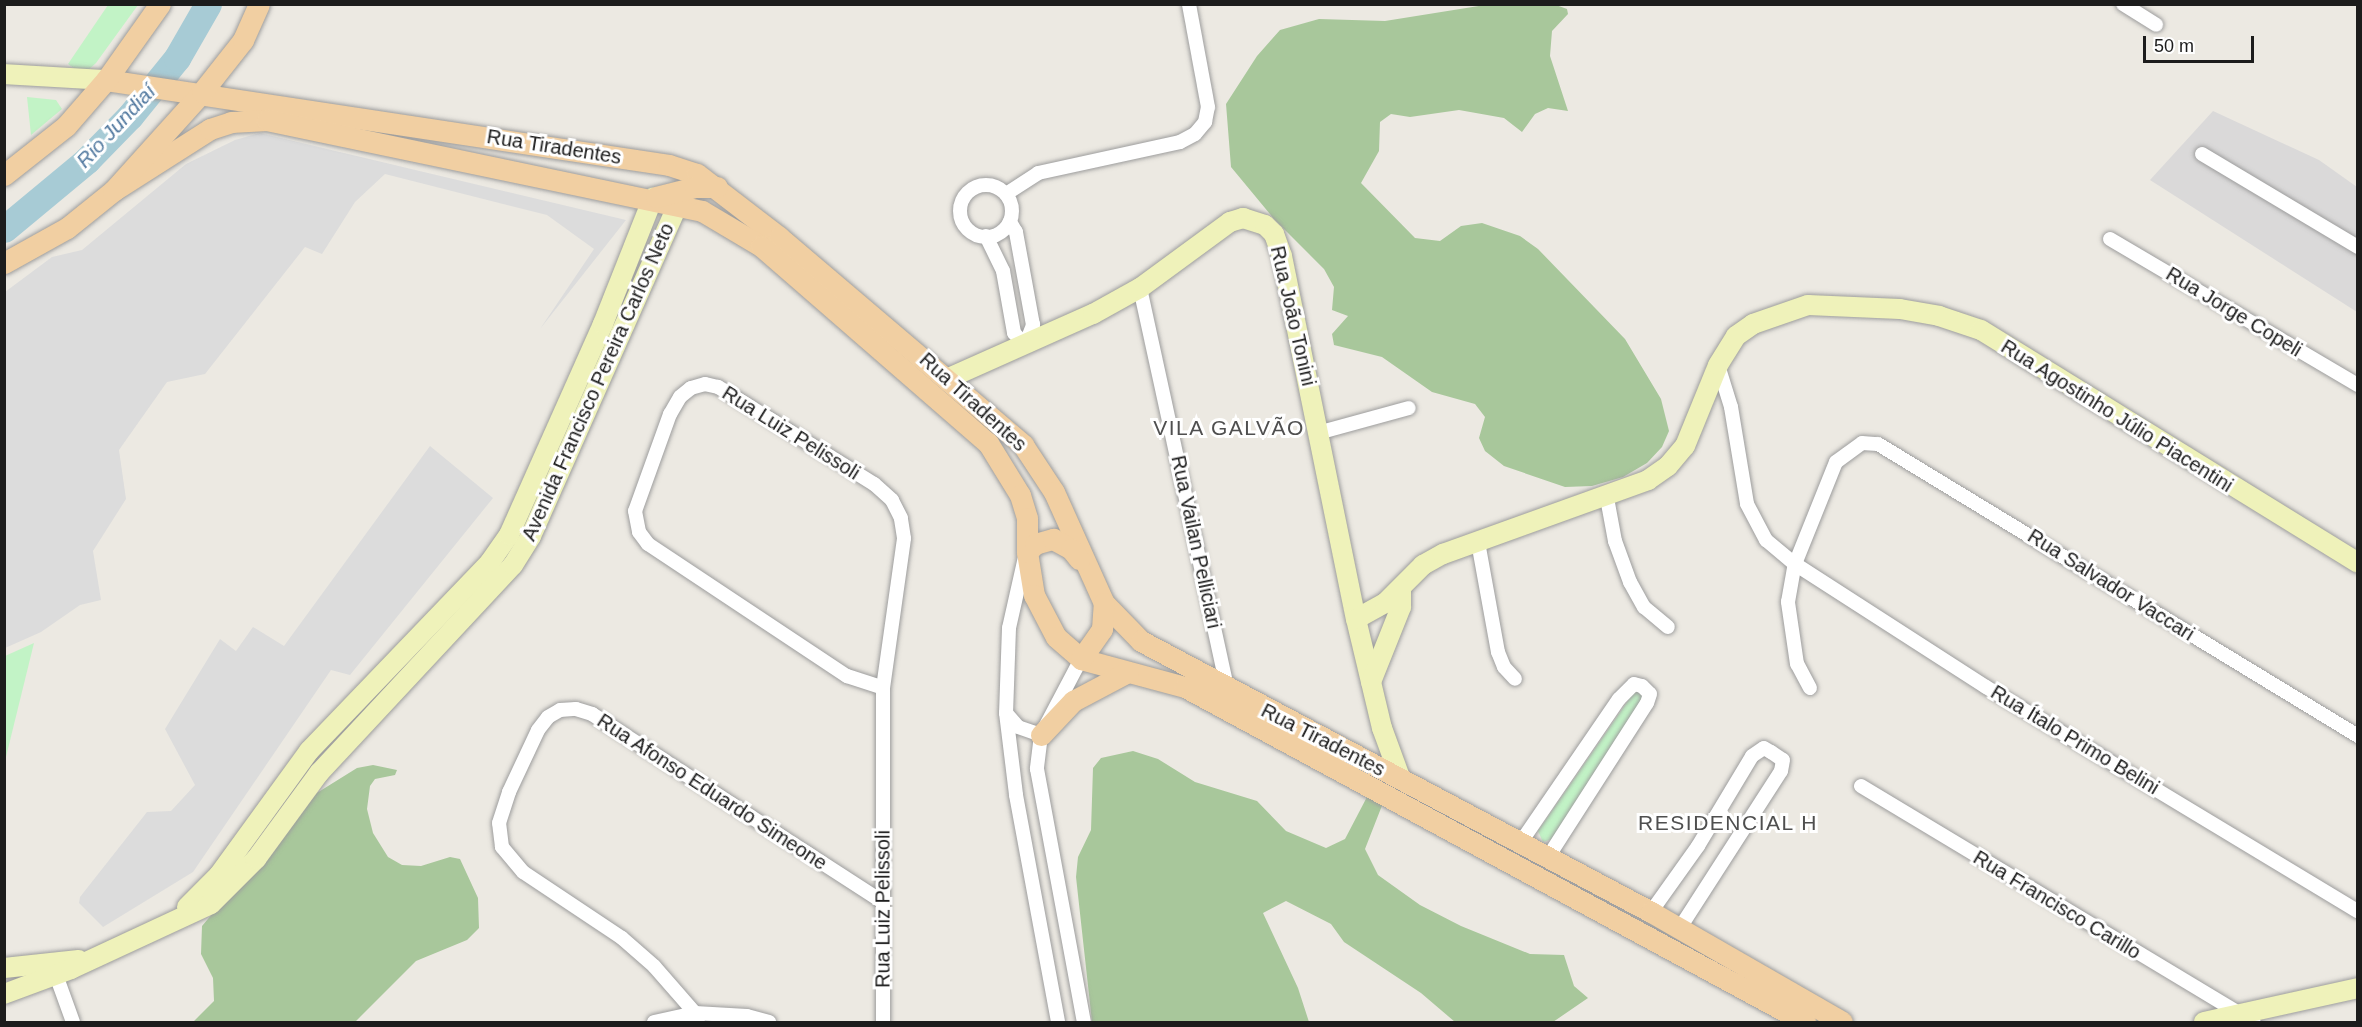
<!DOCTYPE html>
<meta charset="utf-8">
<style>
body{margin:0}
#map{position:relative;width:2362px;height:1027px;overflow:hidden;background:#ece9e2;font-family:Arial,sans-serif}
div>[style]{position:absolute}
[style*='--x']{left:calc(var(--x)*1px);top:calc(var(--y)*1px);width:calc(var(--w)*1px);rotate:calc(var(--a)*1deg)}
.residential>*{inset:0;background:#dad9d9}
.forest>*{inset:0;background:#a8c79b}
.park>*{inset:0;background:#c2f3c6}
.parking>*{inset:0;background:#dcdcdc}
.river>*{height:27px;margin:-13.5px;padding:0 13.5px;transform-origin:13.5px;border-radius:13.5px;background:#a7cbd5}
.roads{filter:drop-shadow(0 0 2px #9d9d9d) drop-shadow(0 0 2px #9d9d9d)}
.street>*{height:14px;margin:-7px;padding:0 7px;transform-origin:7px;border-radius:7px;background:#fff}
.street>.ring{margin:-7px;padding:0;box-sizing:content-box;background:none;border:14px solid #fff;border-radius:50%}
.secondary>*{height:20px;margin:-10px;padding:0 10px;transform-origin:10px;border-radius:10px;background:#eff2ba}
.primary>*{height:21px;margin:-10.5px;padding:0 10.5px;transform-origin:10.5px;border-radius:10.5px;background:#f1cfa2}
span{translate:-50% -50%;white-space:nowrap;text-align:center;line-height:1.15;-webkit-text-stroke:6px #fff;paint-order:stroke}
.street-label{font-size:20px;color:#1c1c1c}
.water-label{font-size:21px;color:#537aa0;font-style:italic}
.neighbourhood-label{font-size:21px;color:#4f4f4f;letter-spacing:1.5px}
.frame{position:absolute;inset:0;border:6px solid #1c1c1c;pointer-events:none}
.scale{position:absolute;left:2143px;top:36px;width:111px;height:27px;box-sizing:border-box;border:3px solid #1c1c1c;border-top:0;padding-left:8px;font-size:18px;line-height:21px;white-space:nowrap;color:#1c1c1c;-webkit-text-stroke:4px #fff;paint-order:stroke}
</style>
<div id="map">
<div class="residential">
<i style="clip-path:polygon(2213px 111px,2319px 160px,2357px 187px,2357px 312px,2150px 180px)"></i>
</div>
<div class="forest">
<i style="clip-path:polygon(1485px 5px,1556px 5px,1567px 9px,1568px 14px,1552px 31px,1550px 56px,1568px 111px,1548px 108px,1535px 114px,1522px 132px,1504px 118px,1459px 110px,1410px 117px,1391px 114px,1380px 122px,1379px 151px,1361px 183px,1415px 238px,1440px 241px,1461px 226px,1482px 223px,1520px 236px,1538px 249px,1625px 339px,1661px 399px,1669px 431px,1662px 447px,1647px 463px,1623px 477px,1592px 486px,1565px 487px,1504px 466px,1485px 451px,1479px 438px,1485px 417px,1475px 404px,1432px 392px,1382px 357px,1334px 345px,1332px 334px,1348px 316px,1332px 310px,1334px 287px,1324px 269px,1274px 219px,1231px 167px,1226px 104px,1257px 56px,1280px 30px,1319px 19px,1385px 21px)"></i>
<i style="clip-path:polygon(1133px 751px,1158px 759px,1195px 782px,1257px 801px,1286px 831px,1326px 848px,1345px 839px,1368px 795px,1383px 803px,1365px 849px,1378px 875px,1420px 905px,1461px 926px,1530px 954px,1564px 955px,1574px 986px,1588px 998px,1553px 1022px,1455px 1022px,1421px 993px,1344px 942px,1331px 924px,1286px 901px,1263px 913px,1298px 988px,1309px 1022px,1092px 1022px,1076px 877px,1078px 857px,1091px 830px,1093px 768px,1101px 758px)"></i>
<i style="clip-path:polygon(373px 765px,397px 770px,395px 775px,375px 779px,370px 786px,367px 809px,373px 833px,388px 857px,402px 865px,421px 866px,450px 857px,460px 859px,478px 898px,479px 928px,467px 940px,416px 961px,355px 1022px,193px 1022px,214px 1001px,213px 978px,201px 954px,202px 926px,312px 796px,357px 768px)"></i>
</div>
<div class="park">
<i style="clip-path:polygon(108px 5px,138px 5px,96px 63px,87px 71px,75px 69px,68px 64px)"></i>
<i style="clip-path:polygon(27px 97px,56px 100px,62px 109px,31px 135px)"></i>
<i style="clip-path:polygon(34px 643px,5px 761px,5px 656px)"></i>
<i style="clip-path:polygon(1634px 692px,1641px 692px,1643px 699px,1552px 839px,1543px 842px,1538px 831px)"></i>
</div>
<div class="parking">
<i style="clip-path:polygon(260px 133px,626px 220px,540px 329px,594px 249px,547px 215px,385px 174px,355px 202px,322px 254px,305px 247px,205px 374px,167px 382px,119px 450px,126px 499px,93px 551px,101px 600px,80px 605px,41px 632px,5px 648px,5px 292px,52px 257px,82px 250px,186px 164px,235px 140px)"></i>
<i style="clip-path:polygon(430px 446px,493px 498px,350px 675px,331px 670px,193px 872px,103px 927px,79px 903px,80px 897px,147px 812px,171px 811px,195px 785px,165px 729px,220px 639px,236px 651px,253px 627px,284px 646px)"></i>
</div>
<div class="river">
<i style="--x:4;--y:229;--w:108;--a:-39.7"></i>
<i style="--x:87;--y:160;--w:62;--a:-45.7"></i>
<i style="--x:130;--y:116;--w:75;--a:-51"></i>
<i style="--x:177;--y:58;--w:62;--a:-60.1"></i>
</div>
<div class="roads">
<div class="street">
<i style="--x:2123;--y:4;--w:39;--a:32"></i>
<i style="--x:2202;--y:154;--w:182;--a:30.8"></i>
<i class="ring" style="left:960px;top:185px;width:38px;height:38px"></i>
<i style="--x:1006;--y:194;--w:38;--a:-33"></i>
<i style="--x:1038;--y:173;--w:145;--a:-12.3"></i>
<i style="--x:1180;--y:142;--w:17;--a:-28"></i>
<i style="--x:1195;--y:134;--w:16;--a:-50"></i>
<i style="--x:1205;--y:122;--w:15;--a:-79"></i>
<i style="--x:1208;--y:107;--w:105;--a:-100.5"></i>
<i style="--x:986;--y:236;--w:39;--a:64"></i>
<i style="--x:1003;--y:271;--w:63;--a:79.9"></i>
<i style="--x:1014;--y:333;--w:16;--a:47"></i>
<i style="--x:1025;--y:345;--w:22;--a:-68"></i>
<i style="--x:1033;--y:325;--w:95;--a:-100.4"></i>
<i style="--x:1016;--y:232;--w:12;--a:-121"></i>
<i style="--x:2110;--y:239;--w:288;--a:30.5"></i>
<i style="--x:1140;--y:288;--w:412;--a:77.7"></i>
<i style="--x:1718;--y:365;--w:44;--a:72.8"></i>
<i style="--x:1731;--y:407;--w:98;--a:80.6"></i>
<i style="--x:1747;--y:504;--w:41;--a:62.2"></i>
<i style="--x:1766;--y:540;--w:38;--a:40"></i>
<i style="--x:1795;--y:564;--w:227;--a:32.8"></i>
<i style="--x:1986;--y:687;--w:434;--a:31.1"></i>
<i style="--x:1318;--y:433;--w:94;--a:-15.4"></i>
<i style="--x:1607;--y:498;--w:44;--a:79.5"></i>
<i style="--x:1615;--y:541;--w:44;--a:69.9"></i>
<i style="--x:1630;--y:582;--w:29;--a:61"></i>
<i style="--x:1644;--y:607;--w:31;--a:40"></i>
<i style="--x:1478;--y:542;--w:112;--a:79.7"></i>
<i style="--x:1498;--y:652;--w:16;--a:68"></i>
<i style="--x:1504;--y:667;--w:16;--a:47"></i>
<i style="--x:1025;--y:557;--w:73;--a:102.7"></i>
<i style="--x:1009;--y:628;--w:85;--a:92"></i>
<i style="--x:1006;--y:713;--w:83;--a:83"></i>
<i style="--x:1016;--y:795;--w:231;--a:79.5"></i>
<i style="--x:1081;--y:659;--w:86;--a:117.8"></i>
<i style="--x:1041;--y:735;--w:34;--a:97"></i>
<i style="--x:1037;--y:769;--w:257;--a:79.5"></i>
<i style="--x:1810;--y:688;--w:27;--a:-118"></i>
<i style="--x:1797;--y:664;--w:63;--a:-98.3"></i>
<i style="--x:1788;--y:602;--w:39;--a:-80"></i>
<i style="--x:1795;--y:564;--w:110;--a:-68.1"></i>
<i style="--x:1836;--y:462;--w:32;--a:-36"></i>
<i style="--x:1862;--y:443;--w:16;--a:4"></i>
<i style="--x:1878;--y:444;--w:562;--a:31.31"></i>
<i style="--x:1006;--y:713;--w:18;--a:49"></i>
<i style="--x:1018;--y:727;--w:24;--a:19"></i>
<i style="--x:1861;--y:786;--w:458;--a:31"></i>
<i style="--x:1521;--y:842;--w:173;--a:-55.6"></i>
<i style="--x:1619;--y:699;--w:21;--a:-45"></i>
<i style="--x:1634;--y:684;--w:8;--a:14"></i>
<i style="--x:1642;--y:686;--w:11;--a:45"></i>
<i style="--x:1650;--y:694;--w:9;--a:108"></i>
<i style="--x:1647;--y:703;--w:183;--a:122.7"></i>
<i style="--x:1651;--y:912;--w:81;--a:-54.5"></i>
<i style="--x:1698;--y:846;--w:105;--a:-59"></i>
<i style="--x:1752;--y:756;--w:14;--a:-34"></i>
<i style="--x:1764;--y:748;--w:8;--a:30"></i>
<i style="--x:1771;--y:752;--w:14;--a:34"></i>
<i style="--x:1783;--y:760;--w:11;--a:100"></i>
<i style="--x:1781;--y:771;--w:187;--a:122.8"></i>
<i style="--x:56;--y:975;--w:50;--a:70.1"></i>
<i style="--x:654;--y:1022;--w:42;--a:-12.4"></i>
<i style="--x:695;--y:1013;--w:52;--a:3.3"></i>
<i style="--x:747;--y:1016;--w:23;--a:15"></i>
<i style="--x:698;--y:1022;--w:9;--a:-108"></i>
<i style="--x:695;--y:1013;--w:62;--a:-131.1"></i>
<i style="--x:654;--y:966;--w:43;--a:-138.8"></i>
<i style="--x:622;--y:938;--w:119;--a:-146.3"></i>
<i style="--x:523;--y:872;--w:33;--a:-130"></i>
<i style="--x:502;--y:847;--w:24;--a:-97"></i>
<i style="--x:499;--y:823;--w:33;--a:-72"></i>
<i style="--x:509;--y:792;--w:68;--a:-64.9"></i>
<i style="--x:538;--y:730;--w:16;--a:-52"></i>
<i style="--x:548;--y:717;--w:14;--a:-30"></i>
<i style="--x:560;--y:710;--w:16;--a:-4"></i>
<i style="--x:576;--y:709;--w:17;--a:17"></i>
<i style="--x:592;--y:714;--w:346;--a:32.9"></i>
<i style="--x:883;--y:1022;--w:334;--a:-90"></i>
<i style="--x:883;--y:688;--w:151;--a:-82"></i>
<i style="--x:904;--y:538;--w:20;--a:-99"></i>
<i style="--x:901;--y:518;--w:20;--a:-117"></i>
<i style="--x:892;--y:500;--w:24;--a:-138"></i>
<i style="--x:874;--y:484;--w:184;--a:-148.1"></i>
<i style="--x:718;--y:387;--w:13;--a:-167"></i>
<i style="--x:705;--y:384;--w:15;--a:164"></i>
<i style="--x:691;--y:388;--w:14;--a:141"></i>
<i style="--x:680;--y:397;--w:20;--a:120"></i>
<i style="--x:670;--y:414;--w:103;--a:109.8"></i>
<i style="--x:635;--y:511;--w:21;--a:79"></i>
<i style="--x:639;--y:532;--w:15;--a:53"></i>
<i style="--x:648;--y:544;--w:239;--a:33.6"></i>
<i style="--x:847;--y:676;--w:38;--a:18"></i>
</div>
<div class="secondary">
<i style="--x:4;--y:74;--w:102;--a:3.4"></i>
<i style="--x:949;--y:378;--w:158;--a:-24"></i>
<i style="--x:1093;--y:314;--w:54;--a:-29"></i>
<i style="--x:1140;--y:288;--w:112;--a:-36.3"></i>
<i style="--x:1230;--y:222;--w:14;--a:-17"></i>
<i style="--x:1243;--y:218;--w:23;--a:18"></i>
<i style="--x:1265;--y:225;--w:13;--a:45"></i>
<i style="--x:1274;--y:234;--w:23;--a:70"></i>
<i style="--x:1282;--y:256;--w:370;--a:78.5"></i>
<i style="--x:1356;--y:619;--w:112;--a:76.6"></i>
<i style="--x:1382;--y:728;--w:55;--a:69.9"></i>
<i style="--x:1356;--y:619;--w:33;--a:-29"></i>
<i style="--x:1385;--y:603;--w:54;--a:-45"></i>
<i style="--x:1423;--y:565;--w:23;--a:-29"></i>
<i style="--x:1443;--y:554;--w:218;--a:-19.8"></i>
<i style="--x:1648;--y:480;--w:24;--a:-35"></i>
<i style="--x:1668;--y:466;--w:26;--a:-50"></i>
<i style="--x:1685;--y:446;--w:87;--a:-67.8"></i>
<i style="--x:1718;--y:365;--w:34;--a:-58"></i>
<i style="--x:1736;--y:336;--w:21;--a:-35"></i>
<i style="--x:1753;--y:324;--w:58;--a:-19.1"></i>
<i style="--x:1808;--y:305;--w:92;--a:2.5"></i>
<i style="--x:1900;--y:309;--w:40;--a:10"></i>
<i style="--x:1939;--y:316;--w:44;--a:18.4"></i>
<i style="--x:1981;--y:330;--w:443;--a:31.7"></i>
<i style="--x:1371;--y:682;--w:81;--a:-68.2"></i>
<i style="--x:1401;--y:607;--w:18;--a:-90"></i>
<i style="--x:187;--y:907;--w:45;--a:-45"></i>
<i style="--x:219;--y:875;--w:153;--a:-54"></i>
<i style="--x:309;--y:751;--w:262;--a:-46.2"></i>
<i style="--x:490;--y:562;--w:33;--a:-55"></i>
<i style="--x:509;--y:535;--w:231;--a:-66"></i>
<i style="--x:603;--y:324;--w:136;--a:-68.4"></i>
<i style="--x:4;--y:968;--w:75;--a:-6.1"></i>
<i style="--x:4;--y:994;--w:72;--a:-20.5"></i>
<i style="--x:71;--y:969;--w:154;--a:-24.9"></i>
<i style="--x:211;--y:904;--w:64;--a:-45"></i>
<i style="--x:256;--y:859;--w:107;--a:-53.8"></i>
<i style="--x:319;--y:773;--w:284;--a:-47"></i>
<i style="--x:513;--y:565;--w:34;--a:-58"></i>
<i style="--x:531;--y:536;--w:363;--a:-66.1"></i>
<i style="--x:2204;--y:1022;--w:158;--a:-12.4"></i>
</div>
<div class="primary">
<i style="--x:106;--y:80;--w:569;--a:8.59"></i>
<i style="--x:669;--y:165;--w:29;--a:18"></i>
<i style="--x:697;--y:174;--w:103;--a:37.5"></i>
<i style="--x:779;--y:237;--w:321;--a:40.4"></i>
<i style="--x:1023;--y:445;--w:56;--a:56.6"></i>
<i style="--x:1054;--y:492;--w:122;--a:65.8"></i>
<i style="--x:1104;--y:603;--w:53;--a:45.8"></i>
<i style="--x:1141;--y:641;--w:578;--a:27.98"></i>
<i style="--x:1651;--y:912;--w:220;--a:29.9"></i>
<i style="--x:4;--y:175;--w:79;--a:-38.3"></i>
<i style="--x:66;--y:126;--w:61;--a:-49"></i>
<i style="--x:106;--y:80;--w:93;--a:-54.6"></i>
<i style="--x:113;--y:191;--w:115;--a:-32.6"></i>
<i style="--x:210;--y:129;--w:22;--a:-18"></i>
<i style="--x:231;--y:122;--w:36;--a:-3"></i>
<i style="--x:267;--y:120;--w:444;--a:11.8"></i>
<i style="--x:702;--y:211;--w:69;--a:30.7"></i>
<i style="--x:761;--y:246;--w:301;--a:41"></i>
<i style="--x:988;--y:443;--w:61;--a:58.4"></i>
<i style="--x:1020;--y:495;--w:24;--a:73"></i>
<i style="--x:1027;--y:518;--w:34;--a:90"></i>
<i style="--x:1027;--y:552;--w:44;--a:80.8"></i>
<i style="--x:1034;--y:595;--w:47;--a:62.4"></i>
<i style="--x:1056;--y:637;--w:33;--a:41"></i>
<i style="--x:1081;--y:659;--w:108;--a:15.1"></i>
<i style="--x:1185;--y:687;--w:705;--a:28.38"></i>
<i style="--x:656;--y:197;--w:40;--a:-14.4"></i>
<i style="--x:695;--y:187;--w:22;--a:0"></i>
<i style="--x:4;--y:263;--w:72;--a:-29.1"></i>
<i style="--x:67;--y:228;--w:59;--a:-38.8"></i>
<i style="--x:113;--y:191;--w:133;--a:-48"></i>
<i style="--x:202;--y:92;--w:66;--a:-51.7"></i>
<i style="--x:243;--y:40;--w:39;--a:-66"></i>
<i style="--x:1027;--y:552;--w:11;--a:-45"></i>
<i style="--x:1035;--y:544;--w:19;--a:-16"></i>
<i style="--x:1053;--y:539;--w:21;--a:29"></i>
<i style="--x:1071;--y:549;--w:13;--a:51"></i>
<i style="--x:1081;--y:659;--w:37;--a:-55"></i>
<i style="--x:1102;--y:629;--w:26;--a:-86"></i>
<i style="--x:1041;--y:735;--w:47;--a:-46.7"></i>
<i style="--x:1073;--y:701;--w:62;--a:-27.8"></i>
</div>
</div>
<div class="street-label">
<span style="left:554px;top:147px;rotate:9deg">Rua Tiradentes</span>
<span style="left:2234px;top:312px;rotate:31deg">Rua Jorge Copeli</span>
<span style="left:1293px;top:316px;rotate:77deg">Rua João Tonini</span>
<span style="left:598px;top:382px;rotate:-66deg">Avenida Francisco Pereira Carlos Neto</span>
<span style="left:973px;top:402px;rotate:42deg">Rua Tiradentes</span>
<span style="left:2117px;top:416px;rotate:32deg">Rua Agostinho Júlio Piacentini</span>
<span style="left:791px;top:433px;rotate:32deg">Rua Luiz Pelissoli</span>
<span style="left:1196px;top:542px;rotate:78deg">Rua Vailan Pelliciari</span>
<span style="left:2111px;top:585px;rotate:32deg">Rua Salvador Vaccari</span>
<span style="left:1323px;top:740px;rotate:27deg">Rua Tiradentes</span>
<span style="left:2075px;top:740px;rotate:31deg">Rua Ítalo Primo Belini</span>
<span style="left:712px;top:792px;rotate:33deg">Rua Afonso Eduardo Simeone</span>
<span style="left:2057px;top:905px;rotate:31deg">Rua Francisco Carillo</span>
<span style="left:883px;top:909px;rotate:-90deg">Rua Luiz Pelissoli</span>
</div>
<div class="water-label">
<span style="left:116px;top:126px;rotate:-47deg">Rio Jundiaí</span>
</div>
<div class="neighbourhood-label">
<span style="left:1229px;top:428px">VILA GALVÃO</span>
<span style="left:1728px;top:823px">RESIDENCIAL H</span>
</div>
<div class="frame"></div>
<div class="scale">50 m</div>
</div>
